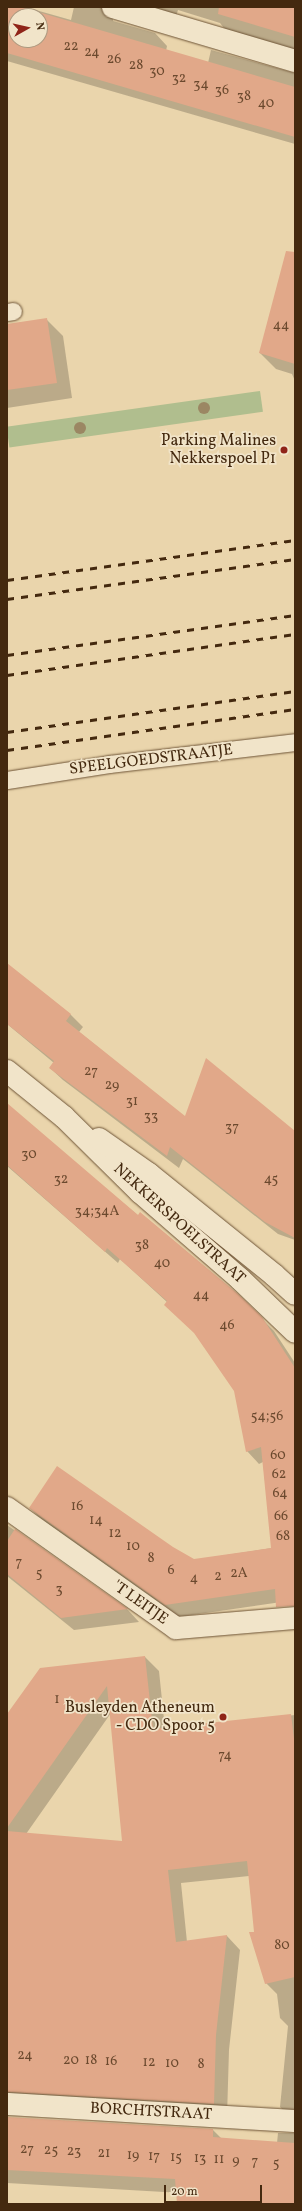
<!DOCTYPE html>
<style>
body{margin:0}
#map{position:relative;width:302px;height:2211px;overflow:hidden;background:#ead5ac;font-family:Vollkorn,serif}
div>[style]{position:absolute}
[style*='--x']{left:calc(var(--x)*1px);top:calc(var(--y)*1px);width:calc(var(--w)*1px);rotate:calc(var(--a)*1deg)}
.green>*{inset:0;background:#b0be8e;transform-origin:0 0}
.shadow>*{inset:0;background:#0003}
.building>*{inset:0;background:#e1a889}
.roads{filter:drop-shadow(0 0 1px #6e5436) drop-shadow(0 0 1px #6e5436)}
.service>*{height:17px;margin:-8.5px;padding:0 8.5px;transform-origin:8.5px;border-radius:8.5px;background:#f1e4c9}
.minor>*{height:22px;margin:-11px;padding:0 11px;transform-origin:11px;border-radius:11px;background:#f1e4c9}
.secondary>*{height:22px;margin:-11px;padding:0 11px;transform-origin:11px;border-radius:11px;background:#f1e4c9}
.rail>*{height:3px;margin-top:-1.5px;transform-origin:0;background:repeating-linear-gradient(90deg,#44290f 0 7px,transparent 0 14px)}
.trees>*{width:12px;height:12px;margin:-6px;border-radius:50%;background:#9b8763}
.dots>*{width:11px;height:11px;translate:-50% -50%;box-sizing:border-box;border:2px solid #f1e4c9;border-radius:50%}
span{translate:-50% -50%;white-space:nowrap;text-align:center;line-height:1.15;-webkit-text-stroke:3.5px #f1e4c9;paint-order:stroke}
.number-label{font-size:14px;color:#6b492e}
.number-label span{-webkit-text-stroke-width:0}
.poi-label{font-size:16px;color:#44290f}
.right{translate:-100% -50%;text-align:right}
.street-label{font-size:16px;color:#44290f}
.frame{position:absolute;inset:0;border:8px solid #44290f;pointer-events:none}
.north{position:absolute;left:8px;top:8px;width:40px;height:40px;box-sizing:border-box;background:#f1e4c9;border:1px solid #ac997f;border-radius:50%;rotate:82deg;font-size:11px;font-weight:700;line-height:16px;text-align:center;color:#44290f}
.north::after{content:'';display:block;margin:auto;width:14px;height:18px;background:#8f2418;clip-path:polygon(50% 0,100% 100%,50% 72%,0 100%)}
.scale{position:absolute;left:164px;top:2185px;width:98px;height:18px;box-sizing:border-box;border:2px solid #44290f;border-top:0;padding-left:5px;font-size:12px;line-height:14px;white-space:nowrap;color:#44290f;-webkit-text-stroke:3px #f1e4c9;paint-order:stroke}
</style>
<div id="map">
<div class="green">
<i style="left:260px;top:391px;width:21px;height:256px;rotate:82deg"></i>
</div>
<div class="shadow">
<i style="clip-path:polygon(evenodd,7px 7px,25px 7px,71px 20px,74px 7px,129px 7px,113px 17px,113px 21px,155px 33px,167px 46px,166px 51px,208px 63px,211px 50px,295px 73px,295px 144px,7px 61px,7px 7px,16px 16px,40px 16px,40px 40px,16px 40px,16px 16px)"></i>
<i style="clip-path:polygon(129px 7px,295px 7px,295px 57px,231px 37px,220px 23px,178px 10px,175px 20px)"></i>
<i style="clip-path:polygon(295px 298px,295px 381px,292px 374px,276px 369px,260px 353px)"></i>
<i style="clip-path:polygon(47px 320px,63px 336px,72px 398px,7px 408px,7px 325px)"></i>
<i style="clip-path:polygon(7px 964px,70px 1014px,83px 1027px,79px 1032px,186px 1118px,295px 1134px,295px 1240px,278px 1234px,183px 1159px,179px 1168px,63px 1080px,50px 1068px,54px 1063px,7px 1024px)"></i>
<i style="clip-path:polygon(7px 1106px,261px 1318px,274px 1331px,295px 1363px,295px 1600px,178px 1617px,42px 1520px,30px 1508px,172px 1548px,194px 1560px,272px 1548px,263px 1462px,259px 1464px,247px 1451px,235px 1390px,196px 1334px,167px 1302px,120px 1259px,118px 1263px,7px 1166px)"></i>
<i style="clip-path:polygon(7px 1525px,128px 1610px,139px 1622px,74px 1630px,7px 1576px)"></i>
<i style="clip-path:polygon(evenodd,145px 1657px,159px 1671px,165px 1729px,295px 1715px,295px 2121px,280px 2107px,288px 2026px,280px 2018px,277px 1994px,266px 1983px,255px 1932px,249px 1876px,181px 1883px,187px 1942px,227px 1936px,240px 1950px,229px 2050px,227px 2117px,15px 2106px,7px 2118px,213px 2130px,223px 2140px,277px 2143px,278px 2133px,295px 2133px,295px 2204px,272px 2204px,271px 2198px,7px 2183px,7px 1716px,145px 1657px,111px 1713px,123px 1842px,26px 1834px,111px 1713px)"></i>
</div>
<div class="building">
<i style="clip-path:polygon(evenodd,7px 7px,21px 7px,295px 87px,295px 137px,7px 53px,7px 7px,16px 16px,40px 16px,40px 40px,16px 40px,16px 16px)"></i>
<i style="clip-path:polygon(219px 7px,295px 7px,295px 37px,218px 14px)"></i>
<i style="clip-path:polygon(286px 251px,295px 252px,295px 364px,259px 353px)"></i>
<i style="clip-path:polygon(47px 318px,57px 383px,7px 390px,7px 324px)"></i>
<i style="clip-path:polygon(7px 963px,71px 1014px,66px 1021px,185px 1116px,206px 1058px,295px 1131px,295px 1238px,265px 1222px,170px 1147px,167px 1156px,49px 1068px,54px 1061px,7px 1024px)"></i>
<i style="clip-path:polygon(7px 1103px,138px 1215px,140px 1212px,238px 1294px,262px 1317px,295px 1368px,295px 1606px,276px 1607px,275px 1589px,165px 1605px,29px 1508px,57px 1466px,173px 1547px,194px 1559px,271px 1548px,261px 1447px,246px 1452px,234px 1391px,194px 1333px,164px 1305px,167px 1301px,107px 1248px,105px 1252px,7px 1165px)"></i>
<i style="clip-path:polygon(15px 1529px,128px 1609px,61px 1618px,7px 1574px,7px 1541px)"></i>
<i style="clip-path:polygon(145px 1656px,153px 1729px,291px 1714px,295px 1747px,295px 1977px,265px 1984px,249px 1932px,254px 1932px,247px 1861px,168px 1870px,176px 1942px,227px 1935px,216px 2035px,214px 2104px,7px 2092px,7px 1831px,122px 1841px,107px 1686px,7px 1828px,7px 1714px,40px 1668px)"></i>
<i style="clip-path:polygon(7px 2117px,213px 2129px,213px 2137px,295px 2143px,295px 2204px,177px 2204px,175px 2179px,7px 2170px)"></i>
</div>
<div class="roads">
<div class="service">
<i style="--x:7;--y:312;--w:6;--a:-9"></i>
<i style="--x:7;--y:780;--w:103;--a:-8.9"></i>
<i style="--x:109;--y:764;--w:187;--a:-6.7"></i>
</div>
<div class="minor">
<i style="--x:113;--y:7;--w:190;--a:16.5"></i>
<i style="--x:7;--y:1508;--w:207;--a:35.4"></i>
<i style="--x:176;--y:1628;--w:119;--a:-4.8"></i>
<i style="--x:7;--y:2104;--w:289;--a:3.4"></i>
</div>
<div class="secondary">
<i style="--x:7;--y:1071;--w:73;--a:38.9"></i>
<i style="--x:64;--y:1117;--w:107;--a:44.6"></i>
<i style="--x:140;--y:1192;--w:133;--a:41"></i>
<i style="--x:240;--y:1279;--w:76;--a:43.9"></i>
<i style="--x:99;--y:1139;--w:61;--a:35"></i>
<i style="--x:149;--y:1174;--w:161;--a:38.9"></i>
<i style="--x:274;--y:1275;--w:28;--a:42"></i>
</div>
</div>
<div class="rail">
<i style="--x:7;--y:580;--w:291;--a:-7.9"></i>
<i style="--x:7;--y:599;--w:291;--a:-7.9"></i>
<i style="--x:7;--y:655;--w:291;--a:-7.9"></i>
<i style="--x:7;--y:675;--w:291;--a:-8.1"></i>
<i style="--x:7;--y:732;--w:291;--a:-8.1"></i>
<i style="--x:7;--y:750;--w:291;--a:-8.1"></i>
</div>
<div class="trees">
<i style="left:204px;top:408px"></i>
<i style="left:80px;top:428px"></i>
</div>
<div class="dots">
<i style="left:284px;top:450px;background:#8f2418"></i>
<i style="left:223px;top:1717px;background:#8f2418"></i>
</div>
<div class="number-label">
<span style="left:71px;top:47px">22</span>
<span style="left:92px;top:53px">24</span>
<span style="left:114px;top:60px">26</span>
<span style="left:136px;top:66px">28</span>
<span style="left:157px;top:72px">30</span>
<span style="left:179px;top:79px">32</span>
<span style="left:201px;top:85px">34</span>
<span style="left:222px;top:91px">36</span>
<span style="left:244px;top:97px">38</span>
<span style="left:266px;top:104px">40</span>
<span style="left:281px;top:326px">44</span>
<span style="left:91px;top:1072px">27</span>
<span style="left:112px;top:1086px">29</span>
<span style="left:132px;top:1102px">31</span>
<span style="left:151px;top:1117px">33</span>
<span style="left:232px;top:1128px">37</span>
<span style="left:29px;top:1155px">30</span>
<span style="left:61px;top:1180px">32</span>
<span style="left:271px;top:1180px">45</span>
<span style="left:97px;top:1212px">34;34A</span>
<span style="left:142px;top:1246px">38</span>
<span style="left:162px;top:1264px">40</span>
<span style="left:201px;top:1296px">44</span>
<span style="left:227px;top:1326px">46</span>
<span style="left:267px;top:1417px">54;56</span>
<span style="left:278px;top:1456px">60</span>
<span style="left:279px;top:1475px">62</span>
<span style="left:280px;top:1494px">64</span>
<span style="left:77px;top:1507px">16</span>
<span style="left:281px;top:1517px">66</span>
<span style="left:96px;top:1521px">14</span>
<span style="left:115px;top:1534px">12</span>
<span style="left:283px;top:1537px">68</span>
<span style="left:133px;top:1547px">10</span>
<span style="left:151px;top:1559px">8</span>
<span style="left:19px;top:1563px">7</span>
<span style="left:171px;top:1571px">6</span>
<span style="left:39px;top:1574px">5</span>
<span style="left:239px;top:1574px">2A</span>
<span style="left:218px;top:1577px">2</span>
<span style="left:194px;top:1579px">4</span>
<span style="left:59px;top:1590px">3</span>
<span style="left:57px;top:1700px">1</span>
<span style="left:225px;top:1756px">74</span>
<span style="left:282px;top:1946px">80</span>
<span style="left:25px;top:2056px">24</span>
<span style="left:71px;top:2061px">20</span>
<span style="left:91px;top:2061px">18</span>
<span style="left:111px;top:2062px">16</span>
<span style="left:149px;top:2063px">12</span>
<span style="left:172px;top:2064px">10</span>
<span style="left:201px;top:2065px">8</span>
<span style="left:27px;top:2150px">27</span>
<span style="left:51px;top:2151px">25</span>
<span style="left:74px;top:2152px">23</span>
<span style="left:104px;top:2154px">21</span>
<span style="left:133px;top:2156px">19</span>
<span style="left:154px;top:2157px">17</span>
<span style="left:176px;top:2158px">15</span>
<span style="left:200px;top:2159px">13</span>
<span style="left:219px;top:2160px">11</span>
<span style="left:236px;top:2161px">9</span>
<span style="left:255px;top:2162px">7</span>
<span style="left:276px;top:2164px">5</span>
</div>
<div class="poi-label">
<span class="right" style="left:276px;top:450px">Parking Malines<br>Nekkerspoel P1</span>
<span class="right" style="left:215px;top:1717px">Busleyden Atheneum<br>- CDO Spoor 5</span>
</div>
<div class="street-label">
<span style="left:151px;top:760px;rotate:-7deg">SPEELGOEDSTRAATJE</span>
<span style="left:179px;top:1224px;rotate:42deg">NEKKERSPOELSTRAAT</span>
<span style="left:140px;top:1603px;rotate:35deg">'T LEITJE</span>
<span style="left:151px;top:2112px;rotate:3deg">BORCHTSTRAAT</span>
</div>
<div class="frame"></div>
<div class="north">N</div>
<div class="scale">20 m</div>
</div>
